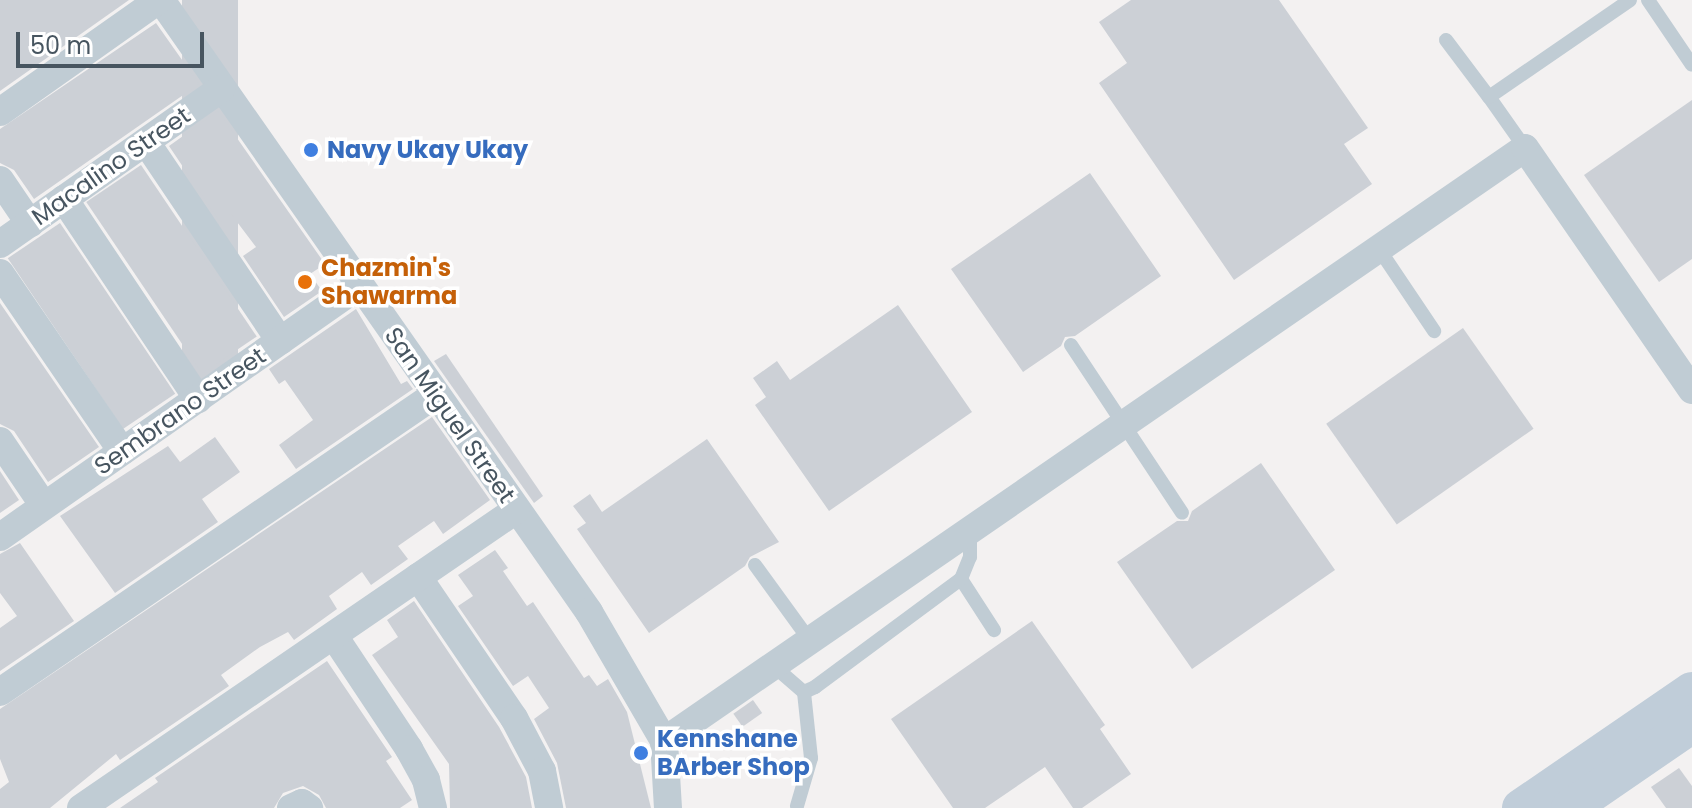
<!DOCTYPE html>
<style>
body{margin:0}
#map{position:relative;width:1692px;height:808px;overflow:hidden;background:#f3f1f1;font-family:Poppins,sans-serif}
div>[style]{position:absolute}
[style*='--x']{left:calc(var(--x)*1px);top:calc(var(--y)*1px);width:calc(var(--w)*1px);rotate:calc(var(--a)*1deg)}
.building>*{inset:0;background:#ccd0d6;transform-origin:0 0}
.service>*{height:14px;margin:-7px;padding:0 7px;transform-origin:7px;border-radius:7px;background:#c0ccd4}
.minor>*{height:28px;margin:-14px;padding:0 14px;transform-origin:14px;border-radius:14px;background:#c0ccd4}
.secondary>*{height:38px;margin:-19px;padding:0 19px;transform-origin:19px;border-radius:19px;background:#c0cdd9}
.dots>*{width:22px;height:22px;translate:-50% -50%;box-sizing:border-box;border:4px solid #fff;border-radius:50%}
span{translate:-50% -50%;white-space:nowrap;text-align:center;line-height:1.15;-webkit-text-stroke:7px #fff;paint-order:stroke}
.shop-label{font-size:24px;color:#366cbe;font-weight:700}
.left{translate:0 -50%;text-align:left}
.street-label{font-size:24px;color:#475560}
.food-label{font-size:24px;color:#c56008;font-weight:700}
.scale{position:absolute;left:16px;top:32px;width:188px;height:36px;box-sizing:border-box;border:4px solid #475560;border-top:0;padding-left:10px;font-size:24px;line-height:28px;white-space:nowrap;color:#475560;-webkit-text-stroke:6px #fff;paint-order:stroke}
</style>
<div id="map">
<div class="building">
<i style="clip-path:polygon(0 0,129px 0,0 91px)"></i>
<i style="left:182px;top:0;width:56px;height:381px"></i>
<i style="clip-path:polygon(1131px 0,1279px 0,1368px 128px,1344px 144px,1372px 184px,1234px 280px,1099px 83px,1127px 63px,1099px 22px)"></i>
<i style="clip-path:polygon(156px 23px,199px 84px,34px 199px,14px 170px,0 163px,0 129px)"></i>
<i style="clip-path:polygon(1692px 100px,1692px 259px,1659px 282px,1584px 175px)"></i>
<i style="clip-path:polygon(218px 111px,325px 264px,310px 274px,322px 291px,284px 317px,243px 256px,256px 247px,231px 214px,220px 222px,169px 146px)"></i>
<i style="left:141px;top:165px;width:207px;height:66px;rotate:56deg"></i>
<i style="clip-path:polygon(1090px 173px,1161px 276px,1075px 336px,1065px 337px,1061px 346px,1023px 372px,951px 269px)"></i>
<i style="left:60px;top:223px;width:206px;height:63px;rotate:56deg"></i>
<i style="clip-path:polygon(0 303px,99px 447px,48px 482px,14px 431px,0 424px)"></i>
<i style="clip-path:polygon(898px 305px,972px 412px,829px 511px,755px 405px,766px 397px,753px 378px,777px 361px,790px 380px)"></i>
<i style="clip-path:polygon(356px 309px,401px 384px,407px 381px,413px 389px,296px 469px,279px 445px,313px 420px,285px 380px,279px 384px,269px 369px)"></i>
<i style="left:1463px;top:328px;width:123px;height:167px;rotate:55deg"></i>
<i style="clip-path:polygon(446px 354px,543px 496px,534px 503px,434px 361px)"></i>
<i style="clip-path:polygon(432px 417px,490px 500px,443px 534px,434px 521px,398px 546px,408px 559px,371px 585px,362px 572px,329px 596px,337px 609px,294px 640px,288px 632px,260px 647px,221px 675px,229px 686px,120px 760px,116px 754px,50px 808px,0 808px,0 789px,9px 782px,0 759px,0 709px)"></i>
<i style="clip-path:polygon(215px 437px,240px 472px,202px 499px,218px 522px,115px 593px,60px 516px,168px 446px,180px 462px)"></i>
<i style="clip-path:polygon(707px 439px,779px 542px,750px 557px,745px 566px,649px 633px,577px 529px,586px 523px,573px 506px,590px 494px,602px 512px)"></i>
<i style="clip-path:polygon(1261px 463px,1335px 570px,1192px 669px,1117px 562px,1177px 521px,1188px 521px,1192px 511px)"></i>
<i style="clip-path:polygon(0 471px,19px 500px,0 513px)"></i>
<i style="clip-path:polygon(20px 543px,74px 621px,0 671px,0 628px,17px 616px,0 593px,0 554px)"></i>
<i style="clip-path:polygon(495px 550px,508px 568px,503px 571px,527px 606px,533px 602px,584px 678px,589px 675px,597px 686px,608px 679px,627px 712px,651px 808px,566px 808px,557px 763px,534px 719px,549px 708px,528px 676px,513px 686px,458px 606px,473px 596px,458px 575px)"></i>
<i style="clip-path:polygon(414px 601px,499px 727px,526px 777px,532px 808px,450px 808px,449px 764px,372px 655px,398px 637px,387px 620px)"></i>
<i style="clip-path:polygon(1032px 621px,1105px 725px,1100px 729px,1131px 774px,1082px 808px,1073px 808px,1045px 767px,985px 808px,953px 808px,891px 719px)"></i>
<i style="clip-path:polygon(327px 661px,392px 757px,386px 761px,412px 800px,400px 808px,326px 808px,319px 795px,303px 786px,283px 793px,274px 808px,120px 808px,158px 782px,155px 778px)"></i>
<i style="left:753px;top:700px;width:16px;height:24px;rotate:55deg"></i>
<i style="clip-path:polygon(1679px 768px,1692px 786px,1692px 808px,1666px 808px,1651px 787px)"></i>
</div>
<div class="service">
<i style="--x:1648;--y:0;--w:78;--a:55.9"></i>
<i style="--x:1446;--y:40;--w:71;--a:53"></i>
<i style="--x:1525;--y:148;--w:62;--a:-125.2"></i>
<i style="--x:1489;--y:97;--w:171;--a:-34.5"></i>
<i style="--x:1379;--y:249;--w:99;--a:56.1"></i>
<i style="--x:1071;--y:345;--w:201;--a:56.5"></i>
<i style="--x:755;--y:565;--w:95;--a:54"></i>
<i style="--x:961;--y:579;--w:61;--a:57.1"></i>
<i style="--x:776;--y:668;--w:37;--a:41"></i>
<i style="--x:804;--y:692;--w:12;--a:-24"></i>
<i style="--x:815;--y:687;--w:182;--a:-36.5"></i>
<i style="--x:961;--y:579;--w:24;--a:-68"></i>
<i style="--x:970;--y:557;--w:27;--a:-90"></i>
<i style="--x:797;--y:806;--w:50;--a:-73.7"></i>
<i style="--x:811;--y:758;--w:66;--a:-96.1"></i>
</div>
<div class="minor">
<i style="--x:161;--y:0;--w:747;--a:55.03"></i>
<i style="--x:589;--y:612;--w:149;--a:59.8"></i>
<i style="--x:664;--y:741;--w:67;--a:86.6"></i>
<i style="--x:0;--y:112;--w:194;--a:-35.2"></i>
<i style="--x:146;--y:142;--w:240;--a:56"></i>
<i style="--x:0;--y:180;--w:53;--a:55.7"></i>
<i style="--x:64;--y:199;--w:241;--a:56.2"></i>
<i style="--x:0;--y:244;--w:271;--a:-35.1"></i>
<i style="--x:0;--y:273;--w:216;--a:55.6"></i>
<i style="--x:0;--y:441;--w:78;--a:55.9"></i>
<i style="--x:0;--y:537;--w:439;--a:-35"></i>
<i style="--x:418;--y:577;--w:171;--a:55.8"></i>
<i style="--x:514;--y:718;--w:60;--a:62.2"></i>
<i style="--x:542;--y:771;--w:38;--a:79"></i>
<i style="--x:334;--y:636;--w:136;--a:56.4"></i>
<i style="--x:409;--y:749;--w:35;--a:61"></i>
<i style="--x:426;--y:780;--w:29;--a:76"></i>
<i style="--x:0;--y:692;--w:528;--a:-34.35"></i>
<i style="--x:664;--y:741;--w:1045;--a:-34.56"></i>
<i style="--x:1525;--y:148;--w:294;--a:55.4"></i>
<i style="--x:81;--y:808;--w:527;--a:-34.41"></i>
<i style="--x:291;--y:808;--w:12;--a:-24"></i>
<i style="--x:302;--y:803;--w:9;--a:36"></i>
</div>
<div class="secondary">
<i style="--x:1521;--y:808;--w:207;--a:-34.4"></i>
<i style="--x:1570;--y:808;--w:148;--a:-34.5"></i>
</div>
<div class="dots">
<i style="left:311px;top:150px;background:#3f7fe0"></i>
<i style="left:305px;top:282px;background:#e8710a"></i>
<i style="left:641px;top:753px;background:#3f7fe0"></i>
</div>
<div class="shop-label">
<span class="left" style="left:327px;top:150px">Navy Ukay Ukay</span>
<span class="left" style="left:657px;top:753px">Kennshane<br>BArber Shop</span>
</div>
<div class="street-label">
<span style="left:111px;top:166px;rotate:-35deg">Macalino Street</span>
<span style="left:180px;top:411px;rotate:-35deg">Sembrano Street</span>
<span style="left:450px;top:415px;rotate:55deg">San Miguel Street</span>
</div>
<div class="food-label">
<span class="left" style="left:321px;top:282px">Chazmin's<br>Shawarma</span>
</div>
<div class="scale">50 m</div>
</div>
